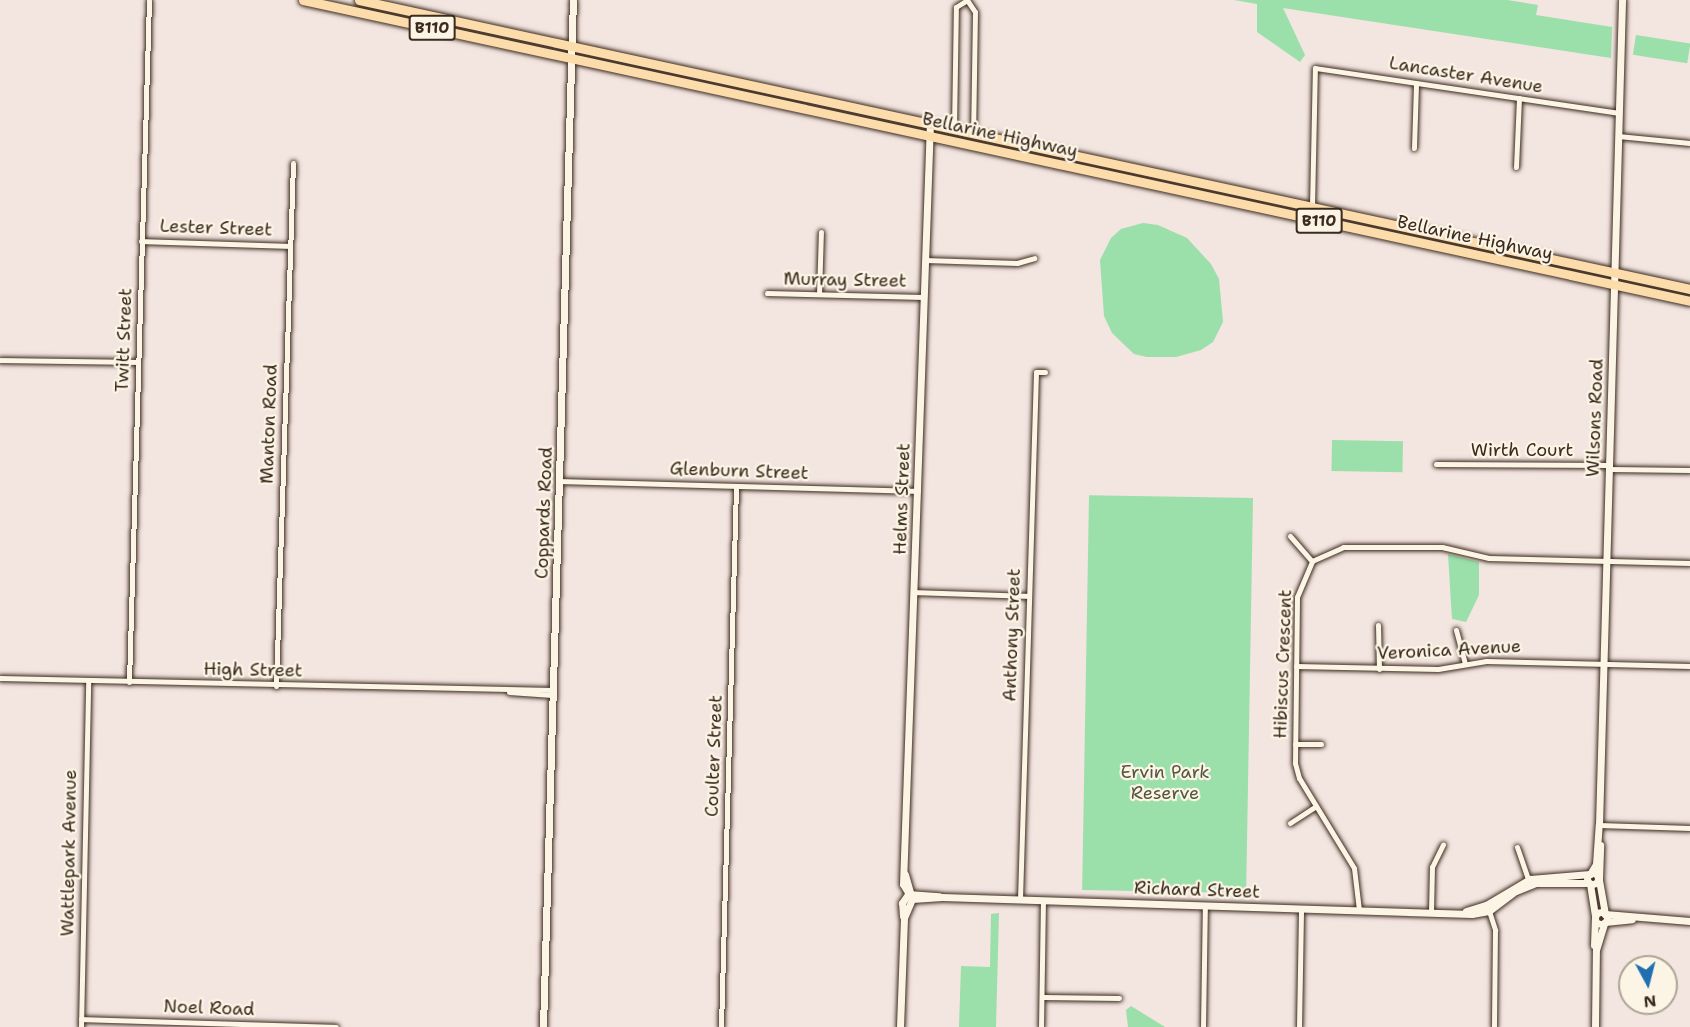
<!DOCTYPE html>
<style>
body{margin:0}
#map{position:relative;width:1690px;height:1027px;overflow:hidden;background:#f3e5e0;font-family:"Shantell Sans",sans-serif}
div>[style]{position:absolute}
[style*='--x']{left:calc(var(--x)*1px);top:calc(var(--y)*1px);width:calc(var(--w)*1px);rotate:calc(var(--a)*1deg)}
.green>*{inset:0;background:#9bdfaa;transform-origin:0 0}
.roads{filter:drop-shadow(0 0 2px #3b2a1e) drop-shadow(0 0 2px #3b2a1e)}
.minor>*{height:5px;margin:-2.5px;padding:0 2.5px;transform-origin:2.5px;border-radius:2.5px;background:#fcf5e5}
.tertiary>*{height:7px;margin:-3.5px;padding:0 3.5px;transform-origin:3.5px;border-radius:3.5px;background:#fcf5e5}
.tertiary>.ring{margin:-3.5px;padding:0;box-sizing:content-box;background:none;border:7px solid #fcf5e5;border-radius:50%}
.trunk>*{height:9px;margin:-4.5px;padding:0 4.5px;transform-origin:4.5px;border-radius:4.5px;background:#fddcac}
span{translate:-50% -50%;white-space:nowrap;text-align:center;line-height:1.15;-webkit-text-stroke:4.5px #fcf5e5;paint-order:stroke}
.shield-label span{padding:2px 4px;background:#fcf5e5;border:2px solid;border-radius:4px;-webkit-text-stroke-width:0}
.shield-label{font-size:16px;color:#3b2a1e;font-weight:700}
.street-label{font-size:18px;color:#3b2a1e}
.park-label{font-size:18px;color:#535741}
.north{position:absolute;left:1618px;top:955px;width:60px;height:60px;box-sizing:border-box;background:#fcf5e5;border:2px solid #afa495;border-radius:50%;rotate:173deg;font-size:16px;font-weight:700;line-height:24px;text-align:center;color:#3b2a1e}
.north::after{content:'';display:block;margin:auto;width:21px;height:27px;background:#1f6fb2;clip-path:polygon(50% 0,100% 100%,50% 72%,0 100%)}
</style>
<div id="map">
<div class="green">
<i style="clip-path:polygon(1234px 0,1507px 0,1538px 5px,1536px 15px,1612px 27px,1611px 58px,1283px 8px,1305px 55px,1300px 62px,1257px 32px,1257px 4px)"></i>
<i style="left:1636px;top:35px;width:55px;height:20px;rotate:9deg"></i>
<i style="clip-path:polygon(1143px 223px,1158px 225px,1187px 238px,1211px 264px,1219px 279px,1223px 322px,1213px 342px,1201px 350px,1176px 357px,1147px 357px,1134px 354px,1112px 333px,1104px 316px,1100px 260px,1111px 238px,1121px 229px)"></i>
<i style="left:1332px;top:440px;width:71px;height:31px;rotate:1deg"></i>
<i style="left:1253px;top:498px;width:395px;height:164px;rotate:91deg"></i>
<i style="clip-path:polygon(1448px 554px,1479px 562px,1479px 595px,1466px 622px,1452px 619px)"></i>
<i style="clip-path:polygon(999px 913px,996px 1027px,959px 1027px,961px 966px,990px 967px,991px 914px)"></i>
<i style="clip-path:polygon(1131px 1006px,1165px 1027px,1128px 1027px,1126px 1010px)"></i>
</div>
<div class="roads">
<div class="minor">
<i style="--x:954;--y:129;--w:122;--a:-89.1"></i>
<i style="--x:956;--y:7;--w:13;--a:-32"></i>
<i style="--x:967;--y:0;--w:14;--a:56"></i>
<i style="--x:975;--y:12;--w:121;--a:90.9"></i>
<i style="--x:1618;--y:136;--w:72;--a:5.6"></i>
<i style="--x:1414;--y:148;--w:65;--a:-88.2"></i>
<i style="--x:1516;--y:167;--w:69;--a:-87.5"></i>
<i style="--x:1312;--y:207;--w:139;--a:-88.8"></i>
<i style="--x:1315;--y:68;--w:307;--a:8.4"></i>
<i style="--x:141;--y:241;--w:148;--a:1.9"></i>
<i style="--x:925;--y:260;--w:92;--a:1.9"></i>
<i style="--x:1017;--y:263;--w:18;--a:-16"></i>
<i style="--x:767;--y:293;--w:156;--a:1.5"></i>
<i style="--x:819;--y:294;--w:62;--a:-88.2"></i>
<i style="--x:0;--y:360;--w:138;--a:0.8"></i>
<i style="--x:1436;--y:464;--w:173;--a:0.3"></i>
<i style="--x:1609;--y:469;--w:81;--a:0.7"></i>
<i style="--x:560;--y:481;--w:358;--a:1.6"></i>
<i style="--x:1290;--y:536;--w:33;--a:49"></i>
<i style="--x:914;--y:592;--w:115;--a:2"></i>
<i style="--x:1378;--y:625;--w:44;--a:88.7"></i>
<i style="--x:1456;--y:630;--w:35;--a:75"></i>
<i style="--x:1296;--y:666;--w:142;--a:1.2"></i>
<i style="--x:1438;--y:669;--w:49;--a:-9.5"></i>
<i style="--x:1486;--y:661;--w:204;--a:1.4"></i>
<i style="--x:0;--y:678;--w:553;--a:1.24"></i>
<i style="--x:129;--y:682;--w:682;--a:-88.32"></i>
<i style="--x:276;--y:686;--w:523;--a:-88.14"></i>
<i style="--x:509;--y:692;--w:43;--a:4"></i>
<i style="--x:1295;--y:744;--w:26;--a:0"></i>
<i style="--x:1290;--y:823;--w:31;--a:-33"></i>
<i style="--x:1599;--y:825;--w:91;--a:1.9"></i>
<i style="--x:1517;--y:847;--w:34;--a:71"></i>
<i style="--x:1020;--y:899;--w:527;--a:-88.26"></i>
<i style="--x:1036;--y:372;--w:9;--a:0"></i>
<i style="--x:1359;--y:910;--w:42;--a:-96.8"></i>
<i style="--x:1354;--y:868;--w:105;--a:-121.4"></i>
<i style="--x:1299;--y:778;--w:16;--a:-105"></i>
<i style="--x:1295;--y:763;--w:166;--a:-89.3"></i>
<i style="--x:1297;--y:597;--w:39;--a:-67"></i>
<i style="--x:1312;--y:561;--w:34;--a:-24"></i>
<i style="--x:1343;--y:547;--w:99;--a:0"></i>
<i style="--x:1442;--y:547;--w:48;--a:13.2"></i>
<i style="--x:1489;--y:558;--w:201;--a:1.4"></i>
<i style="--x:1431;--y:911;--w:44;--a:-88.7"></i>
<i style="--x:1432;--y:867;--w:25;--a:-64"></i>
<i style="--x:1489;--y:911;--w:20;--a:72"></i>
<i style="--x:1495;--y:930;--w:97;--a:90.6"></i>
<i style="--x:1042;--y:997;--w:77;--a:0.7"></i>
<i style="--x:81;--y:1019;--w:255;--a:1.8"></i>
<i style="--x:81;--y:1027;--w:347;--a:-88.8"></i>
<i style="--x:721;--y:1027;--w:541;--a:-88.41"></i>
<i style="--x:1041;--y:1027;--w:127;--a:-89.1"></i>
<i style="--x:1203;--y:1027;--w:121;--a:-89.1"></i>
<i style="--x:1299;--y:1027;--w:119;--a:-89"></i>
</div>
<div class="tertiary">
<i class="ring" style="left:1587.5px;top:873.5px;width:4px;height:4px"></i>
<i style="--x:1590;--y:874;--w:12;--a:-59"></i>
<i style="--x:1596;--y:864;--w:39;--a:-86"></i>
<i style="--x:1599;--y:825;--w:825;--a:-88.4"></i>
<i style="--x:1599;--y:879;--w:34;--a:-88"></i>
<i style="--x:1599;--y:880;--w:35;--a:80"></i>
<i style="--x:1590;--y:884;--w:33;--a:81"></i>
<i style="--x:912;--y:899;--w:17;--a:-121"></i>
<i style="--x:903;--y:884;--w:760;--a:-87.97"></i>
<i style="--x:912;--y:899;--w:30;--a:-4"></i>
<i style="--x:942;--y:897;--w:530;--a:1.84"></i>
<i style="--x:1472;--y:914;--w:17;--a:-10"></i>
<i style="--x:1489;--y:911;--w:34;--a:-37"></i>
<i style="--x:1516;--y:891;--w:22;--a:-22"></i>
<i style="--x:1536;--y:883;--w:53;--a:0"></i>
<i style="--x:1466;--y:911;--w:21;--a:-17"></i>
<i style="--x:1486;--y:905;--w:51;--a:-30.6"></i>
<i style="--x:1530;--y:879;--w:60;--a:-4.8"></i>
<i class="ring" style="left:1595px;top:912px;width:5px;height:5px"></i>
<i style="--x:1605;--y:914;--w:85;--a:4.7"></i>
<i style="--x:903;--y:916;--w:13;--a:-94"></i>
<i style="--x:902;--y:903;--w:11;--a:-56"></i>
<i style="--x:908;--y:894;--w:31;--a:4"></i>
<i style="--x:1605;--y:922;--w:27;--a:-6"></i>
<i style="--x:1594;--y:945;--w:26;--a:-88"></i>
<i style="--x:543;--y:1027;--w:1027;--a:-88.33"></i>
<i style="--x:900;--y:1027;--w:109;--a:-87.9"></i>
<i style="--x:904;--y:918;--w:21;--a:-67"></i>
<i style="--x:912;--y:899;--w:26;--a:-106"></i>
<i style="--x:1595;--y:1027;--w:77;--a:-89.3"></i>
<i style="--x:1596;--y:950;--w:28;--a:-73"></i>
</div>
<div class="trunk">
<i style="--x:303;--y:0;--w:1419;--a:12.24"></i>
<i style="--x:359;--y:0;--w:1362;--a:12.25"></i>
</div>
</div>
<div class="shield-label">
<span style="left:432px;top:28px">B110</span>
<span style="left:1319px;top:221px">B110</span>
</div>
<div class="street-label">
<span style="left:1466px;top:75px;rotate:9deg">Lancaster Avenue</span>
<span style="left:1000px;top:135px;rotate:12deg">Bellarine Highway</span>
<span style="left:216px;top:228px;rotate:2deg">Lester Street</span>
<span style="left:1475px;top:238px;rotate:12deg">Bellarine Highway</span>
<span style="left:845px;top:280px;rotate:1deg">Murray Street</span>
<span style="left:124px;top:340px;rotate:-88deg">Twitt Street</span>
<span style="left:1595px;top:418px;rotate:-88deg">Wilsons Road</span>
<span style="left:269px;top:424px;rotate:-88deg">Manton Road</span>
<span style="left:1522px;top:450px">Wirth Court</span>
<span style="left:739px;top:471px;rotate:2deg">Glenburn Street</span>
<span style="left:902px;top:499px;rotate:-88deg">Helms Street</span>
<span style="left:544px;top:513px;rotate:-88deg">Coppards Road</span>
<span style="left:1012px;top:635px;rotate:-88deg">Anthony Street</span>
<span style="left:1449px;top:650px;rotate:-3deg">Veronica Avenue</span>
<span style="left:1283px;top:664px;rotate:-88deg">Hibiscus Crescent</span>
<span style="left:253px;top:670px;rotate:1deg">High Street</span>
<span style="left:714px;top:756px;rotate:-88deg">Coulter Street</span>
<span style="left:69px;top:853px;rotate:-89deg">Wattlepark Avenue</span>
<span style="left:1197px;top:890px;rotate:2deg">Richard Street</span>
<span style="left:209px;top:1008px;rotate:2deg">Noel Road</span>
</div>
<div class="park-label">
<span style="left:1165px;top:783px">Ervin Park<br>Reserve</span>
</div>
<div class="north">N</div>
</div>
